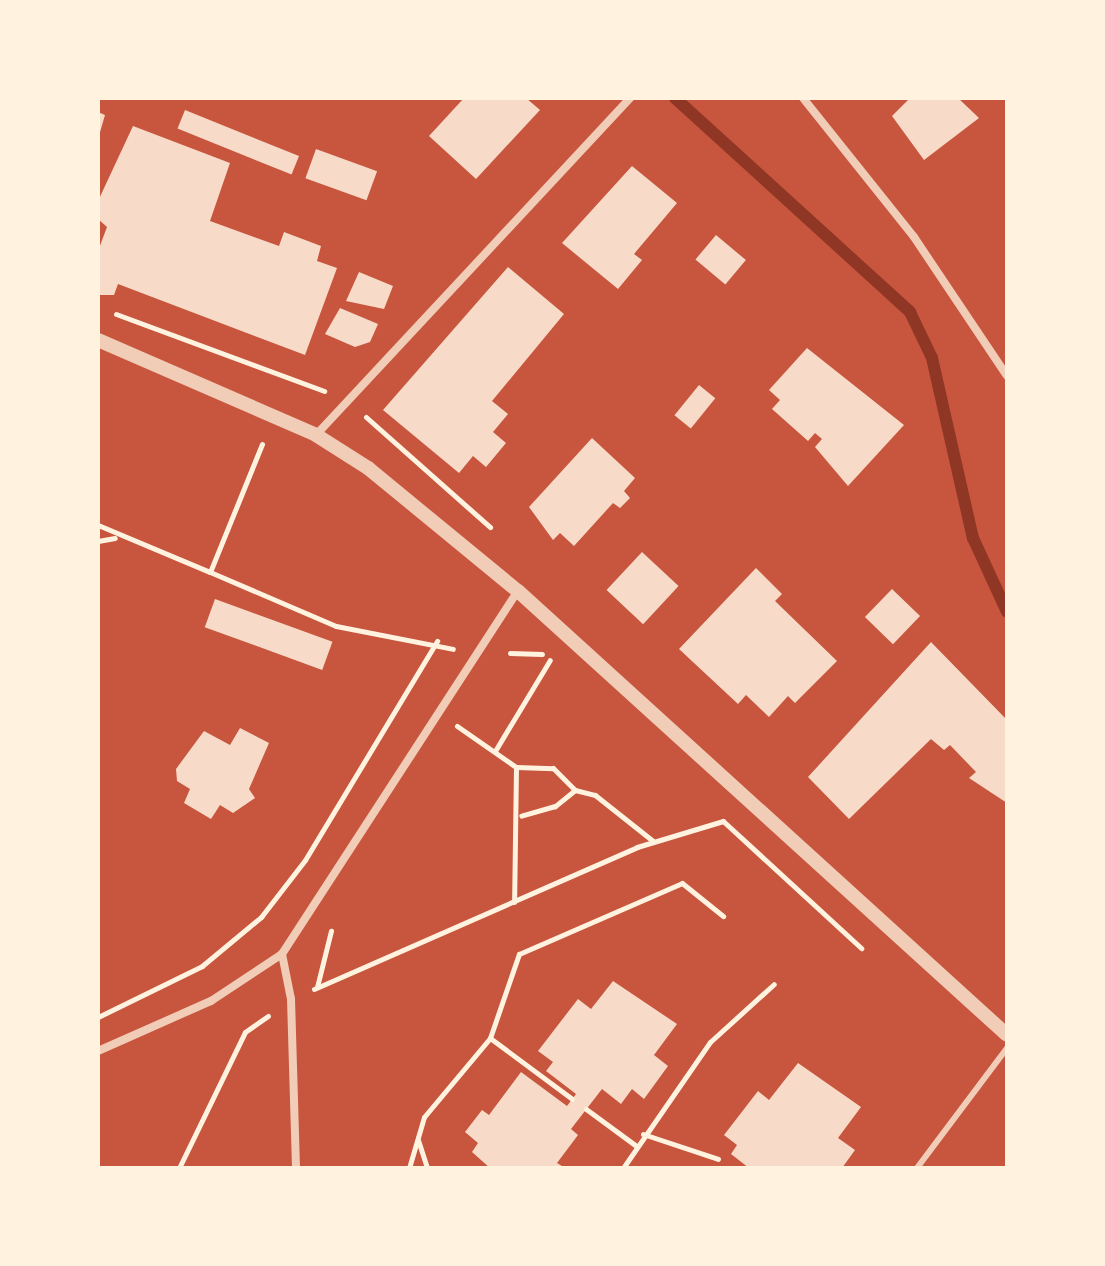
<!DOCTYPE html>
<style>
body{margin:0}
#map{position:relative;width:1105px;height:1266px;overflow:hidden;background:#c8553d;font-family:"Work Sans",sans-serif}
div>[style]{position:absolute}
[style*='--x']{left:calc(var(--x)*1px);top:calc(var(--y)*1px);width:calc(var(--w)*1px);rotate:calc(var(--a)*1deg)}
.stream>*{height:12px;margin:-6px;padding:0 6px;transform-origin:6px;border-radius:6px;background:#8f3625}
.building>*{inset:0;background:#f7dbc8;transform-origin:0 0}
.path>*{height:5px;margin:-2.5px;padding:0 2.5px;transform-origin:2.5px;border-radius:2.5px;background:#fff3e0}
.service>*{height:6px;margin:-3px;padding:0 3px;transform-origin:3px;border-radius:3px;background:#f1ccb7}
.minor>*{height:8px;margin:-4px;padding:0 4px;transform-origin:4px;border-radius:4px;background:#f1ccb7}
.tertiary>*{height:14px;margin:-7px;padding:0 7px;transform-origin:7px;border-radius:7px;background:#f1ccb7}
span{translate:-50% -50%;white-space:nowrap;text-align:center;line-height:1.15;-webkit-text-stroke:8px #fff3e0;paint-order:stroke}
.frame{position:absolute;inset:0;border:100px solid #fff3e0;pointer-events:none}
</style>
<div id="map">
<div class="stream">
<i style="--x:675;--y:98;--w:318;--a:42.3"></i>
<i style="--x:910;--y:312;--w:51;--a:64.4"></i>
<i style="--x:932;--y:358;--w:185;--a:77.2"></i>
<i style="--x:973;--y:538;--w:81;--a:65.3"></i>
</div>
<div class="building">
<i style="clip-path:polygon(464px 98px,526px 98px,540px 110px,476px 179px,429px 136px)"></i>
<i style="clip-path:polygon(910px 98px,958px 98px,979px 118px,924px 160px,892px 116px)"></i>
<i style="left:185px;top:110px;width:123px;height:20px;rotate:22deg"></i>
<i style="clip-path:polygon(98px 112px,105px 115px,98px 139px)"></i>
<i style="clip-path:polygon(133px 126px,230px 163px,210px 221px,279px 246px,284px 232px,321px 246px,317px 261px,337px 268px,305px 355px,118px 284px,114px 295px,98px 295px,98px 251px,107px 227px,98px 219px,98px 201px)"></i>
<i style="left:316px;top:149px;width:65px;height:31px;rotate:20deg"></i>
<i style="clip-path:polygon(632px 166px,677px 203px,634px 254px,642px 260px,618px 289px,562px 243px)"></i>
<i style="left:716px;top:235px;width:39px;height:32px;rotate:40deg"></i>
<i style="clip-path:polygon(508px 267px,564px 314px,492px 401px,508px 414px,493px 432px,506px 443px,486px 467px,473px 456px,459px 473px,383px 410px)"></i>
<i style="clip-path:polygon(359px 272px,393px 286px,384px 309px,346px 301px)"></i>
<i style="clip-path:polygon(340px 308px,378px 324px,370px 342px,355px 347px,325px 334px)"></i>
<i style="clip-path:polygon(807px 348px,904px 425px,848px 486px,815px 447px,822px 439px,815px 433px,808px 441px,772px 409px,780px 400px,769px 390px)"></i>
<i style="left:699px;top:385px;width:21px;height:39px;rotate:39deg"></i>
<i style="clip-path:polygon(592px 438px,635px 478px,624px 491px,630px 498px,620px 508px,613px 503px,574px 546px,560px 533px,553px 540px,529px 507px)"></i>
<i style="left:642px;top:552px;width:50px;height:52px;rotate:43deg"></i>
<i style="clip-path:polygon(756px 568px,782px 594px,775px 601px,837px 661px,795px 703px,788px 696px,769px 717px,746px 695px,738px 704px,679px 649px)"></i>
<i style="left:892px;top:589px;width:39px;height:39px;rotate:44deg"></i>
<i style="left:215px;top:599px;width:125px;height:30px;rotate:20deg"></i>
<i style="clip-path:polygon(931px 642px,1007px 720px,1007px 803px,969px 778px,976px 772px,950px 745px,944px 750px,931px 739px,849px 819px,808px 777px)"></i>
<i style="clip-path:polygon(240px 728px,269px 743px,249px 789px,255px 798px,233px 813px,220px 805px,211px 819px,184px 803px,190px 789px,177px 781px,176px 769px,204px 731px,230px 745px)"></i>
<i style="clip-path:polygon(613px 981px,677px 1024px,654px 1055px,668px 1066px,644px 1099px,632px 1089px,621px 1104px,602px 1089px,571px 1129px,578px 1135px,557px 1163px,565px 1168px,490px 1168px,472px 1152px,478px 1143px,465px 1132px,482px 1110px,489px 1115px,521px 1072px,567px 1106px,576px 1094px,546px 1071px,553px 1062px,538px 1051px,578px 999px,591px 1009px)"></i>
<i style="clip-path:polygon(798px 1063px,861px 1107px,838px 1138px,855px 1150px,842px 1168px,749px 1168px,731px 1154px,737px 1145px,724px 1135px,758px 1091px,769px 1100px)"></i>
</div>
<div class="path">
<i style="--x:116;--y:314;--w:222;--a:20.3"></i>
<i style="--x:366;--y:417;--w:166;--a:41.6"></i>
<i style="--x:262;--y:444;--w:138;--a:112.1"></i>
<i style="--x:210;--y:572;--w:137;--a:23.2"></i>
<i style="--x:336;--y:626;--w:119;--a:11.1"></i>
<i style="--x:98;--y:525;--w:121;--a:22.8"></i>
<i style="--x:98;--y:541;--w:17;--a:-10"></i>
<i style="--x:510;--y:653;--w:32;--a:2"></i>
<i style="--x:457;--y:726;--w:72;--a:34.8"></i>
<i style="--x:516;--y:767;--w:135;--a:90.8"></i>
<i style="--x:495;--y:751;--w:106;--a:-58.9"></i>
<i style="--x:516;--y:767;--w:37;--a:2"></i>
<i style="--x:553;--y:768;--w:31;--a:45"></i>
<i style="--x:575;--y:790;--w:26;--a:141"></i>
<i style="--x:555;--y:806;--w:35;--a:164"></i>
<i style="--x:575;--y:790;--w:21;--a:14"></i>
<i style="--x:595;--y:795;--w:74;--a:38.4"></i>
<i style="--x:317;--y:987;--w:58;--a:-76"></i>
<i style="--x:314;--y:989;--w:353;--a:-23.7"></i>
<i style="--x:637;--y:847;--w:90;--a:-16.8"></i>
<i style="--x:723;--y:821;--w:188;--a:42.6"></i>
<i style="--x:98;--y:1017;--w:116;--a:-26.1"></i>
<i style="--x:202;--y:966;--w:77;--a:-39.7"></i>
<i style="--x:261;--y:917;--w:72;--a:-52.3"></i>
<i style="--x:305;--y:860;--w:256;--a:-58.9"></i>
<i style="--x:490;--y:1038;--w:102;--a:36.6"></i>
<i style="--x:586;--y:1109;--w:61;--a:36.3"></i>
<i style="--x:643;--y:1134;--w:79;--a:18.4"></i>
<i style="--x:418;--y:1140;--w:29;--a:72"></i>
<i style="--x:179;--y:1168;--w:151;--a:-64.1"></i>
<i style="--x:245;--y:1032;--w:28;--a:-35"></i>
<i style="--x:409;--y:1168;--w:53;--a:-73.6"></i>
<i style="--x:424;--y:1117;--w:103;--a:-50.1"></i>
<i style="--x:490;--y:1038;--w:89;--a:-71"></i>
<i style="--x:519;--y:954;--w:178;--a:-23.5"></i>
<i style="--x:682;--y:883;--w:53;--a:38.8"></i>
<i style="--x:623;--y:1168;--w:153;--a:-55.4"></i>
<i style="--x:710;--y:1042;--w:86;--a:-42.2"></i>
</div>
<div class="service">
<i style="--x:917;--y:1168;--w:150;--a:-53.1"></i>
</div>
<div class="minor">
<i style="--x:803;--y:98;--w:178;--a:51.4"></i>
<i style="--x:914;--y:237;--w:167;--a:56.2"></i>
<i style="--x:316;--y:435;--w:461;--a:-47"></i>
<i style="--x:282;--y:954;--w:46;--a:78.7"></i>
<i style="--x:291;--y:999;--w:169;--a:88.3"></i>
<i style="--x:98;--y:1051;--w:124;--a:-23.9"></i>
<i style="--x:211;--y:1001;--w:85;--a:-33.5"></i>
<i style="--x:282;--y:954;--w:433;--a:-57"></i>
</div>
<div class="tertiary">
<i style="--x:98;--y:340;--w:238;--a:23.5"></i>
<i style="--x:316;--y:435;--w:62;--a:32.4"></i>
<i style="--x:368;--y:468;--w:194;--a:39.4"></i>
<i style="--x:518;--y:591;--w:660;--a:42.24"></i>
</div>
<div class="frame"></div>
</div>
